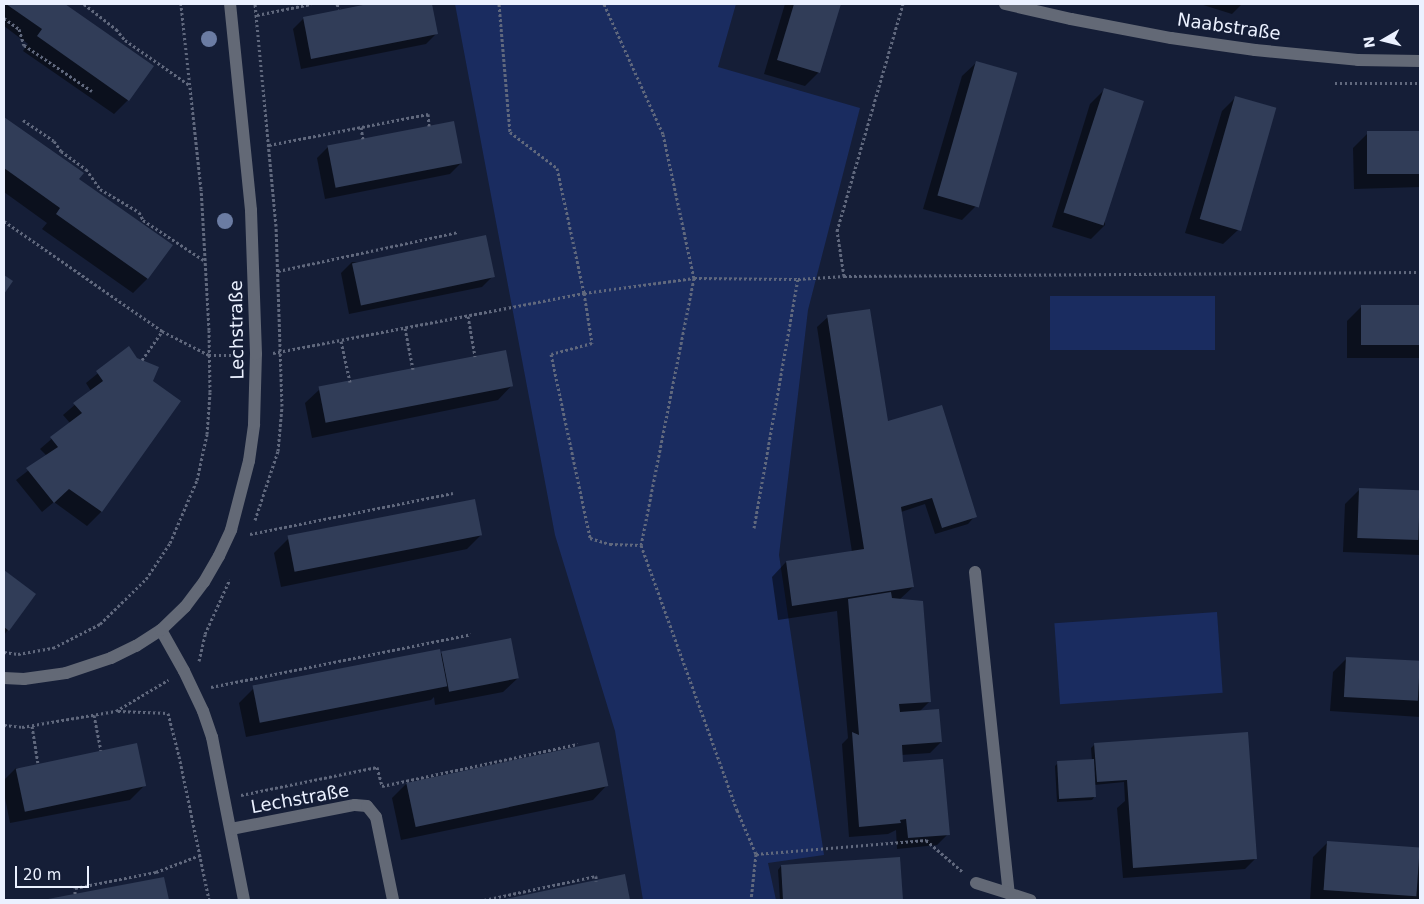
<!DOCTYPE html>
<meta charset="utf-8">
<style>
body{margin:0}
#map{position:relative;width:1424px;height:904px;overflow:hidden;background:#151e37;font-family:"DejaVu Sans",sans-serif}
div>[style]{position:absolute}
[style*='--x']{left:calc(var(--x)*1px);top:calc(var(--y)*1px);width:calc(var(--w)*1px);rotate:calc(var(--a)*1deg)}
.green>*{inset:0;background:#1a2c60;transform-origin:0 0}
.shadow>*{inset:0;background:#0007}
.building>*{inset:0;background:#313d58;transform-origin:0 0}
.path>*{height:3px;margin-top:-1.5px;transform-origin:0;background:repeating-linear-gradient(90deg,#60687d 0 2.5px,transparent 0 5px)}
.minor>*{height:12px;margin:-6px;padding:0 6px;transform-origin:6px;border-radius:6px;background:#636976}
.trees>*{width:16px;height:16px;margin:-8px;border-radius:50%;background:#6b7ca3}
span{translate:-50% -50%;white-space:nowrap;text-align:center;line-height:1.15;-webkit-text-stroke:4px #151e37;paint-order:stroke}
.street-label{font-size:18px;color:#ebf1ff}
.frame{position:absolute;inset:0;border:5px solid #ebf1ff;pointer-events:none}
.north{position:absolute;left:1359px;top:15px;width:50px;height:50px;-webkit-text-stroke:4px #151e37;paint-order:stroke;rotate:262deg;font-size:14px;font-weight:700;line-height:20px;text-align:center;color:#ebf1ff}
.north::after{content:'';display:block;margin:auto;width:18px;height:22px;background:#ebf1ff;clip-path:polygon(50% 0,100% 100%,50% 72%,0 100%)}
.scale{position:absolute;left:15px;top:866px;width:74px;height:22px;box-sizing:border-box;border:2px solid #ebf1ff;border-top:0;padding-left:6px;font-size:15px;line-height:18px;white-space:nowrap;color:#ebf1ff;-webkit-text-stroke:4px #151e37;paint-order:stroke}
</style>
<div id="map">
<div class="green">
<i style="clip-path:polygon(455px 4px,736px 4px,718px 67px,860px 108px,808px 310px,779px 555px,824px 855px,768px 863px,776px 900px,643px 900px,615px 731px,555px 535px)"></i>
<i style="left:1215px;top:296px;width:54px;height:165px;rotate:90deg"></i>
<i style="left:1217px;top:612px;width:81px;height:163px;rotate:86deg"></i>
</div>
<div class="shadow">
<i style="clip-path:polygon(4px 4px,63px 4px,152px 67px,128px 100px,114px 114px,23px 51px,28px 44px,4px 26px)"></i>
<i style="clip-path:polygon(374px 4px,431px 4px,437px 33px,426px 44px,301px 69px,293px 29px,304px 18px)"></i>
<i style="clip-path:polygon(785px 4px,840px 4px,819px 72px,805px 86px,764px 74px)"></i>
<i style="clip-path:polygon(1200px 4px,1242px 4px,1232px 14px)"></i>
<i style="clip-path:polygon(977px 62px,1015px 73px,976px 206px,962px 220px,923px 209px,962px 76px)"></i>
<i style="clip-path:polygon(1104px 90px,1105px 225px,1091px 239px,1052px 227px,1090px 104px)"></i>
<i style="clip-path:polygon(1236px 97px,1238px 230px,1223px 244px,1185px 233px,1222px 111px)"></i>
<i style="clip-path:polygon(4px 118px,82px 173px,78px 180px,171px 245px,147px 279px,133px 293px,42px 229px,47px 223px,4px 192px)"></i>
<i style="clip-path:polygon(1420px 132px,1420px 187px,1354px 189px,1353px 148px,1367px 134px)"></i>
<i style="clip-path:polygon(328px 147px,461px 163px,450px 174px,325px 199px,317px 158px)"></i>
<i style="clip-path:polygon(352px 262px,493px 276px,482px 287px,349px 314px,341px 273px)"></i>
<i style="clip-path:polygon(1420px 306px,1420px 358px,1347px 358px,1347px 321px,1361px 307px)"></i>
<i style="clip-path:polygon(828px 317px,887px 424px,975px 516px,968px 524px,935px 534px,925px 504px,901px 512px,913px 587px,899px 600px,930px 701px,920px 711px,941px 742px,930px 753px,901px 755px,902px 763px,948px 834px,937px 845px,897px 849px,896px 830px,888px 834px,849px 837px,842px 744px,848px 738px,837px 611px,778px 620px,772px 577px,786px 562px,852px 552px,817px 327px)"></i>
<i style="clip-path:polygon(129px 348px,151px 381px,179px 402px,101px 512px,87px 526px,54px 502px,42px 512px,16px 480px,47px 456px,40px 449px,70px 423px,63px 415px,91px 391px,86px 383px)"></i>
<i style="clip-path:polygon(512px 385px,498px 400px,312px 438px,305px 403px,320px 389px)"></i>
<i style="clip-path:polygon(1360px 489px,1420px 492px,1420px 555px,1343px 552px,1345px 504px)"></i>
<i style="clip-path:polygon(474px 501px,481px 535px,467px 549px,281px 587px,274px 553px,288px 539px)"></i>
<i style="clip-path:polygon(4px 572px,34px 594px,4px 635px)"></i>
<i style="clip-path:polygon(442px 653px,518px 678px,503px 692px,435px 705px,434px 697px,431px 700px,246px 737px,239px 703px,253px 689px,440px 655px)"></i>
<i style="clip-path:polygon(1347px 658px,1420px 663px,1420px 717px,1330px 711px,1333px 672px)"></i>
<i style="clip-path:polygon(1094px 745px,1256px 858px,1245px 869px,1123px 878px,1117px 808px,1125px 801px,1124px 782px,1094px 785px,1095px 796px,1092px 800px,1057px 802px,1055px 766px,1058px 763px,1092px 761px,1091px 748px)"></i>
<i style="clip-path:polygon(16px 768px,144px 786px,130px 800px,10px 823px,4px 793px,4px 780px)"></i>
<i style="clip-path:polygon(406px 784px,607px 785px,593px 800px,401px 840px,392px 798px)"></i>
<i style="clip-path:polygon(1327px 843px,1420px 849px,1420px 900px,1310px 900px,1313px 857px)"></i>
<i style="clip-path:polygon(899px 858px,902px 900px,780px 900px,778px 870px,781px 866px)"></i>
<i style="clip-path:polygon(624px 876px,629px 900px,507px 900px)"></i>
<i style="clip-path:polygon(163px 878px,168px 900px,50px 900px)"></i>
</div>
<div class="building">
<i style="clip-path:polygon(6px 4px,65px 4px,154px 66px,129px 101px,37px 36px,42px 29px)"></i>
<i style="clip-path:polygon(368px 4px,432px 4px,438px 34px,311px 59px,303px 17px)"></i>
<i style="clip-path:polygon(794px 4px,841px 4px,820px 73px,777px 60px)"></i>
<i style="left:976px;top:61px;width:43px;height:140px;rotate:16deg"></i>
<i style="left:1104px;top:88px;width:42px;height:131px;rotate:18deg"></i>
<i style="left:1235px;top:96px;width:43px;height:128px;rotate:16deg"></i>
<i style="clip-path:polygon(4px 117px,84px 173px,79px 179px,173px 245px,148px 279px,56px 214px,60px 208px,4px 168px)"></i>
<i style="left:454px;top:121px;width:43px;height:129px;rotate:79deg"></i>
<i style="left:1420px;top:131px;width:43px;height:53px;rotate:90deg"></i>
<i style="left:486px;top:235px;width:43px;height:137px;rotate:78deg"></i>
<i style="clip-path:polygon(4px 275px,13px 281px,4px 294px)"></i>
<i style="left:1361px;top:305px;width:59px;height:40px"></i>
<i style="clip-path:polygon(870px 309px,888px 421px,942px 405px,977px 517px,942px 528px,932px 498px,901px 507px,914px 587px,792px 606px,786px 561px,864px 549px,827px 315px)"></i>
<i style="clip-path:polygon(129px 346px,137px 358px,159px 367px,153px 381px,181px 401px,102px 512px,69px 489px,54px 503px,26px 468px,58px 447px,50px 437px,82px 413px,73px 403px,103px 381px,96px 371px)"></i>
<i style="left:506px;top:350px;width:37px;height:191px;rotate:79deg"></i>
<i style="left:1359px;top:488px;width:61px;height:50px;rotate:2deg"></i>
<i style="left:475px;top:499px;width:37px;height:191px;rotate:79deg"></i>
<i style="clip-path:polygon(4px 570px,36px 594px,9px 631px,4px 627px)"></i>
<i style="clip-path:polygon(891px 592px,892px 598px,923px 601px,931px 702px,899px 704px,900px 712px,939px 709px,942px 742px,902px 745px,903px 762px,943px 759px,950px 835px,908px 838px,906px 819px,900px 820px,901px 823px,859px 827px,852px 732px,859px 735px,848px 599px)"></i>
<i style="left:511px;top:638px;width:41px;height:71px;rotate:79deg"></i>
<i style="left:440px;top:649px;width:38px;height:191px;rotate:79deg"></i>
<i style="left:1346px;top:657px;width:74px;height:40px;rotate:3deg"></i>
<i style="clip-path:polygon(1248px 732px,1257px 859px,1133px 868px,1127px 780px,1097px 782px,1094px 743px)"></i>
<i style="left:599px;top:742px;width:45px;height:197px;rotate:78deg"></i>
<i style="left:137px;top:743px;width:44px;height:124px;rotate:78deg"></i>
<i style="left:1094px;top:759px;width:38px;height:37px;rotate:87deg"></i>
<i style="left:1327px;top:841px;width:93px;height:49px;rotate:4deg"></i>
<i style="clip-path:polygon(900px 857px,903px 900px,783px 900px,781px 865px)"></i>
<i style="clip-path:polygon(625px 874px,630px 900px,505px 900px,505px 899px)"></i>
<i style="clip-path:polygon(164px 877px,169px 900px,48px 900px,48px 899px)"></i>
</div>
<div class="path">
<i style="--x:84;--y:4;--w:41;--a:38"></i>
<i style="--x:116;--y:29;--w:14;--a:51"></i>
<i style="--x:125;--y:40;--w:78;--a:35.1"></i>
<i style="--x:337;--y:4;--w:5;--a:68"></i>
<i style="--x:499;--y:4;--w:128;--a:85.1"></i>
<i style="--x:510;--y:132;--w:59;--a:37.5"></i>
<i style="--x:557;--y:168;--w:128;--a:77.8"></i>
<i style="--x:584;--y:293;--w:51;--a:80.9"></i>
<i style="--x:592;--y:343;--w:42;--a:165"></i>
<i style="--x:551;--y:354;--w:188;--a:78"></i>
<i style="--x:590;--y:538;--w:21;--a:17"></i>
<i style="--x:610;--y:544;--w:31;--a:2"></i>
<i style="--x:604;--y:4;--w:143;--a:65.6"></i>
<i style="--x:663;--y:134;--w:147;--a:77.9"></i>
<i style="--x:694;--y:278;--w:272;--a:101.2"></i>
<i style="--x:641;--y:545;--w:282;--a:70.1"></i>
<i style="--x:737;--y:810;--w:48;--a:66.6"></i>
<i style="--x:756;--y:854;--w:46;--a:96.2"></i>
<i style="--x:257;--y:15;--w:55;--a:-11.5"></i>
<i style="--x:4;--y:18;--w:19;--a:36"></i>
<i style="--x:19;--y:29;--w:17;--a:73"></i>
<i style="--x:24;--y:45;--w:82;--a:34.1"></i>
<i style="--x:1335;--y:83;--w:85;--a:0"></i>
<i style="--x:23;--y:120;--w:37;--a:34"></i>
<i style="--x:54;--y:141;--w:12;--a:55"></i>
<i style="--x:61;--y:151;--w:31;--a:36"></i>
<i style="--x:86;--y:169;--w:24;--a:55"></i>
<i style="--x:100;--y:189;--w:45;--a:30.5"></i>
<i style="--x:139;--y:212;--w:9;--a:63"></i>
<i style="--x:143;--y:220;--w:74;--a:33.5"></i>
<i style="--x:361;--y:127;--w:12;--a:81"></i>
<i style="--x:269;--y:145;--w:162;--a:-11"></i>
<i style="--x:428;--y:114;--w:12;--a:85"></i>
<i style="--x:4;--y:221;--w:193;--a:34.8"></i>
<i style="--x:162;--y:331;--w:53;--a:27.1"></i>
<i style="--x:209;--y:355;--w:30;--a:0"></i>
<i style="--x:278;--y:271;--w:185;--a:-12.2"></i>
<i style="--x:844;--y:276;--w:46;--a:-98.8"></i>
<i style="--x:837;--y:231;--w:236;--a:-73.8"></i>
<i style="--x:468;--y:316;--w:41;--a:80.1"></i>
<i style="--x:405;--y:328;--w:42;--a:79"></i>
<i style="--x:341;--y:341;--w:42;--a:77.6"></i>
<i style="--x:273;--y:353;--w:317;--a:-10.9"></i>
<i style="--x:584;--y:293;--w:111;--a:-7.8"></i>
<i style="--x:694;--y:278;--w:104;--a:0.6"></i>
<i style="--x:798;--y:279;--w:46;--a:-3.7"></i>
<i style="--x:844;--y:276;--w:576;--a:-0.4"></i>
<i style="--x:142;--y:360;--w:35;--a:-55"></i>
<i style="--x:255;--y:520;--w:73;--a:-71.6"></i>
<i style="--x:278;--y:451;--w:45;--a:-84.9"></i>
<i style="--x:282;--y:406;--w:180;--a:-91.9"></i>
<i style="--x:276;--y:226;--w:223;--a:-95.4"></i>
<i style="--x:754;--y:528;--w:253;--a:-80"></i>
<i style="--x:250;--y:534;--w:207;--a:-11.4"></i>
<i style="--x:4;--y:652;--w:14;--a:8"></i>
<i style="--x:18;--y:654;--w:36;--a:-10"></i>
<i style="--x:53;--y:648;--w:53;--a:-27.1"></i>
<i style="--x:100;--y:624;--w:64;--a:-44.4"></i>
<i style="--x:146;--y:579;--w:43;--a:-56.3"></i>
<i style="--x:170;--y:543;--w:69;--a:-66.8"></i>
<i style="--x:197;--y:480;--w:47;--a:-77.7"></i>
<i style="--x:207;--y:434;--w:42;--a:-85.9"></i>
<i style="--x:210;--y:392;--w:62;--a:-90.9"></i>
<i style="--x:209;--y:330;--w:141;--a:-93.2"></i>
<i style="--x:201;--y:189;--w:186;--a:-96.2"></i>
<i style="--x:199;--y:661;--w:28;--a:-77"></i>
<i style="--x:205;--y:634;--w:60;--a:-65.6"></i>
<i style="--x:211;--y:687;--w:265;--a:-11.5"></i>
<i style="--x:118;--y:711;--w:50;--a:2.3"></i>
<i style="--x:168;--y:713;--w:44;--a:75.7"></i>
<i style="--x:179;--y:756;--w:147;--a:78.2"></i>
<i style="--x:94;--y:715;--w:36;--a:79"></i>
<i style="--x:4;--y:725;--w:18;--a:6"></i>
<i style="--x:22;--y:727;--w:95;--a:-9.7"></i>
<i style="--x:116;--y:711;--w:61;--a:-30.8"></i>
<i style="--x:32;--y:726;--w:37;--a:81"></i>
<i style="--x:241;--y:795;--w:139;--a:-11.6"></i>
<i style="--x:377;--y:767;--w:20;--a:75"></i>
<i style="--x:382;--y:786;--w:200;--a:-12.1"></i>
<i style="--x:756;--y:854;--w:171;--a:-4.7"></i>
<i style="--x:926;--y:840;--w:49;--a:40.9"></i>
<i style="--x:75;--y:894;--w:6;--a:-90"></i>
<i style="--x:75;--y:888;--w:83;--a:-11.2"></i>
<i style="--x:156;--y:872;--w:47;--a:-21.1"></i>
<i style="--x:484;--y:900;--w:115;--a:-12.1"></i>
<i style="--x:596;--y:876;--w:5;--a:90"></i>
</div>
<div class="minor">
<i style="--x:1005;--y:4;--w:68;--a:12.8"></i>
<i style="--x:1071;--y:19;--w:102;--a:10.8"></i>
<i style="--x:1171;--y:38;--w:85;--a:8.1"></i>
<i style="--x:1255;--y:50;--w:103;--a:5.5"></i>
<i style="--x:1358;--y:60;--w:62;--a:0.9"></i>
<i style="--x:975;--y:572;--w:323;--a:84"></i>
<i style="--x:161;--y:630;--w:47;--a:60.7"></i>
<i style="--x:184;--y:671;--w:44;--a:64.6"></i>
<i style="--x:203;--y:711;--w:28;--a:71"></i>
<i style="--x:212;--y:737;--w:166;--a:78.9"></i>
<i style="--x:4;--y:678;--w:20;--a:3"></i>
<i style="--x:24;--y:679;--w:42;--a:-8.1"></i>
<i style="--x:66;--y:673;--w:47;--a:-18.4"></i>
<i style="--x:111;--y:658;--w:28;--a:-26"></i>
<i style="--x:136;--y:646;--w:30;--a:-33"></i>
<i style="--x:161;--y:630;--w:33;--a:-44"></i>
<i style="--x:185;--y:607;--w:31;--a:-53"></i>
<i style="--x:204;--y:582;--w:30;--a:-60"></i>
<i style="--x:219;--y:556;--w:29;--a:-65"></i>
<i style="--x:231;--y:530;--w:71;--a:-75.4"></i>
<i style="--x:249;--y:461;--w:37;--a:-82"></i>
<i style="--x:254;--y:424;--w:70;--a:-88.4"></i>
<i style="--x:256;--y:354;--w:144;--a:-92"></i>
<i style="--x:251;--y:210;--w:207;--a:-95.8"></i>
<i style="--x:231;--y:829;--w:126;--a:-11"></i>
<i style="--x:355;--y:805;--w:12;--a:5"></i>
<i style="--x:367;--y:806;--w:14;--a:51"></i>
<i style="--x:376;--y:817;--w:85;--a:78.4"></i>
<i style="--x:976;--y:883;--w:57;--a:17.5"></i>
</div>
<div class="trees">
<i style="left:209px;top:39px"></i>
<i style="left:225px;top:221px"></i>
</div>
<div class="street-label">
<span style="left:1229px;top:27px;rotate:8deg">Naabstraße</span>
<span style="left:237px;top:330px;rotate:-91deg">Lechstraße</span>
<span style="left:300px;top:799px;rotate:-10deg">Lechstraße</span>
</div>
<div class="frame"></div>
<div class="north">N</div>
<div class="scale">20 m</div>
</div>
